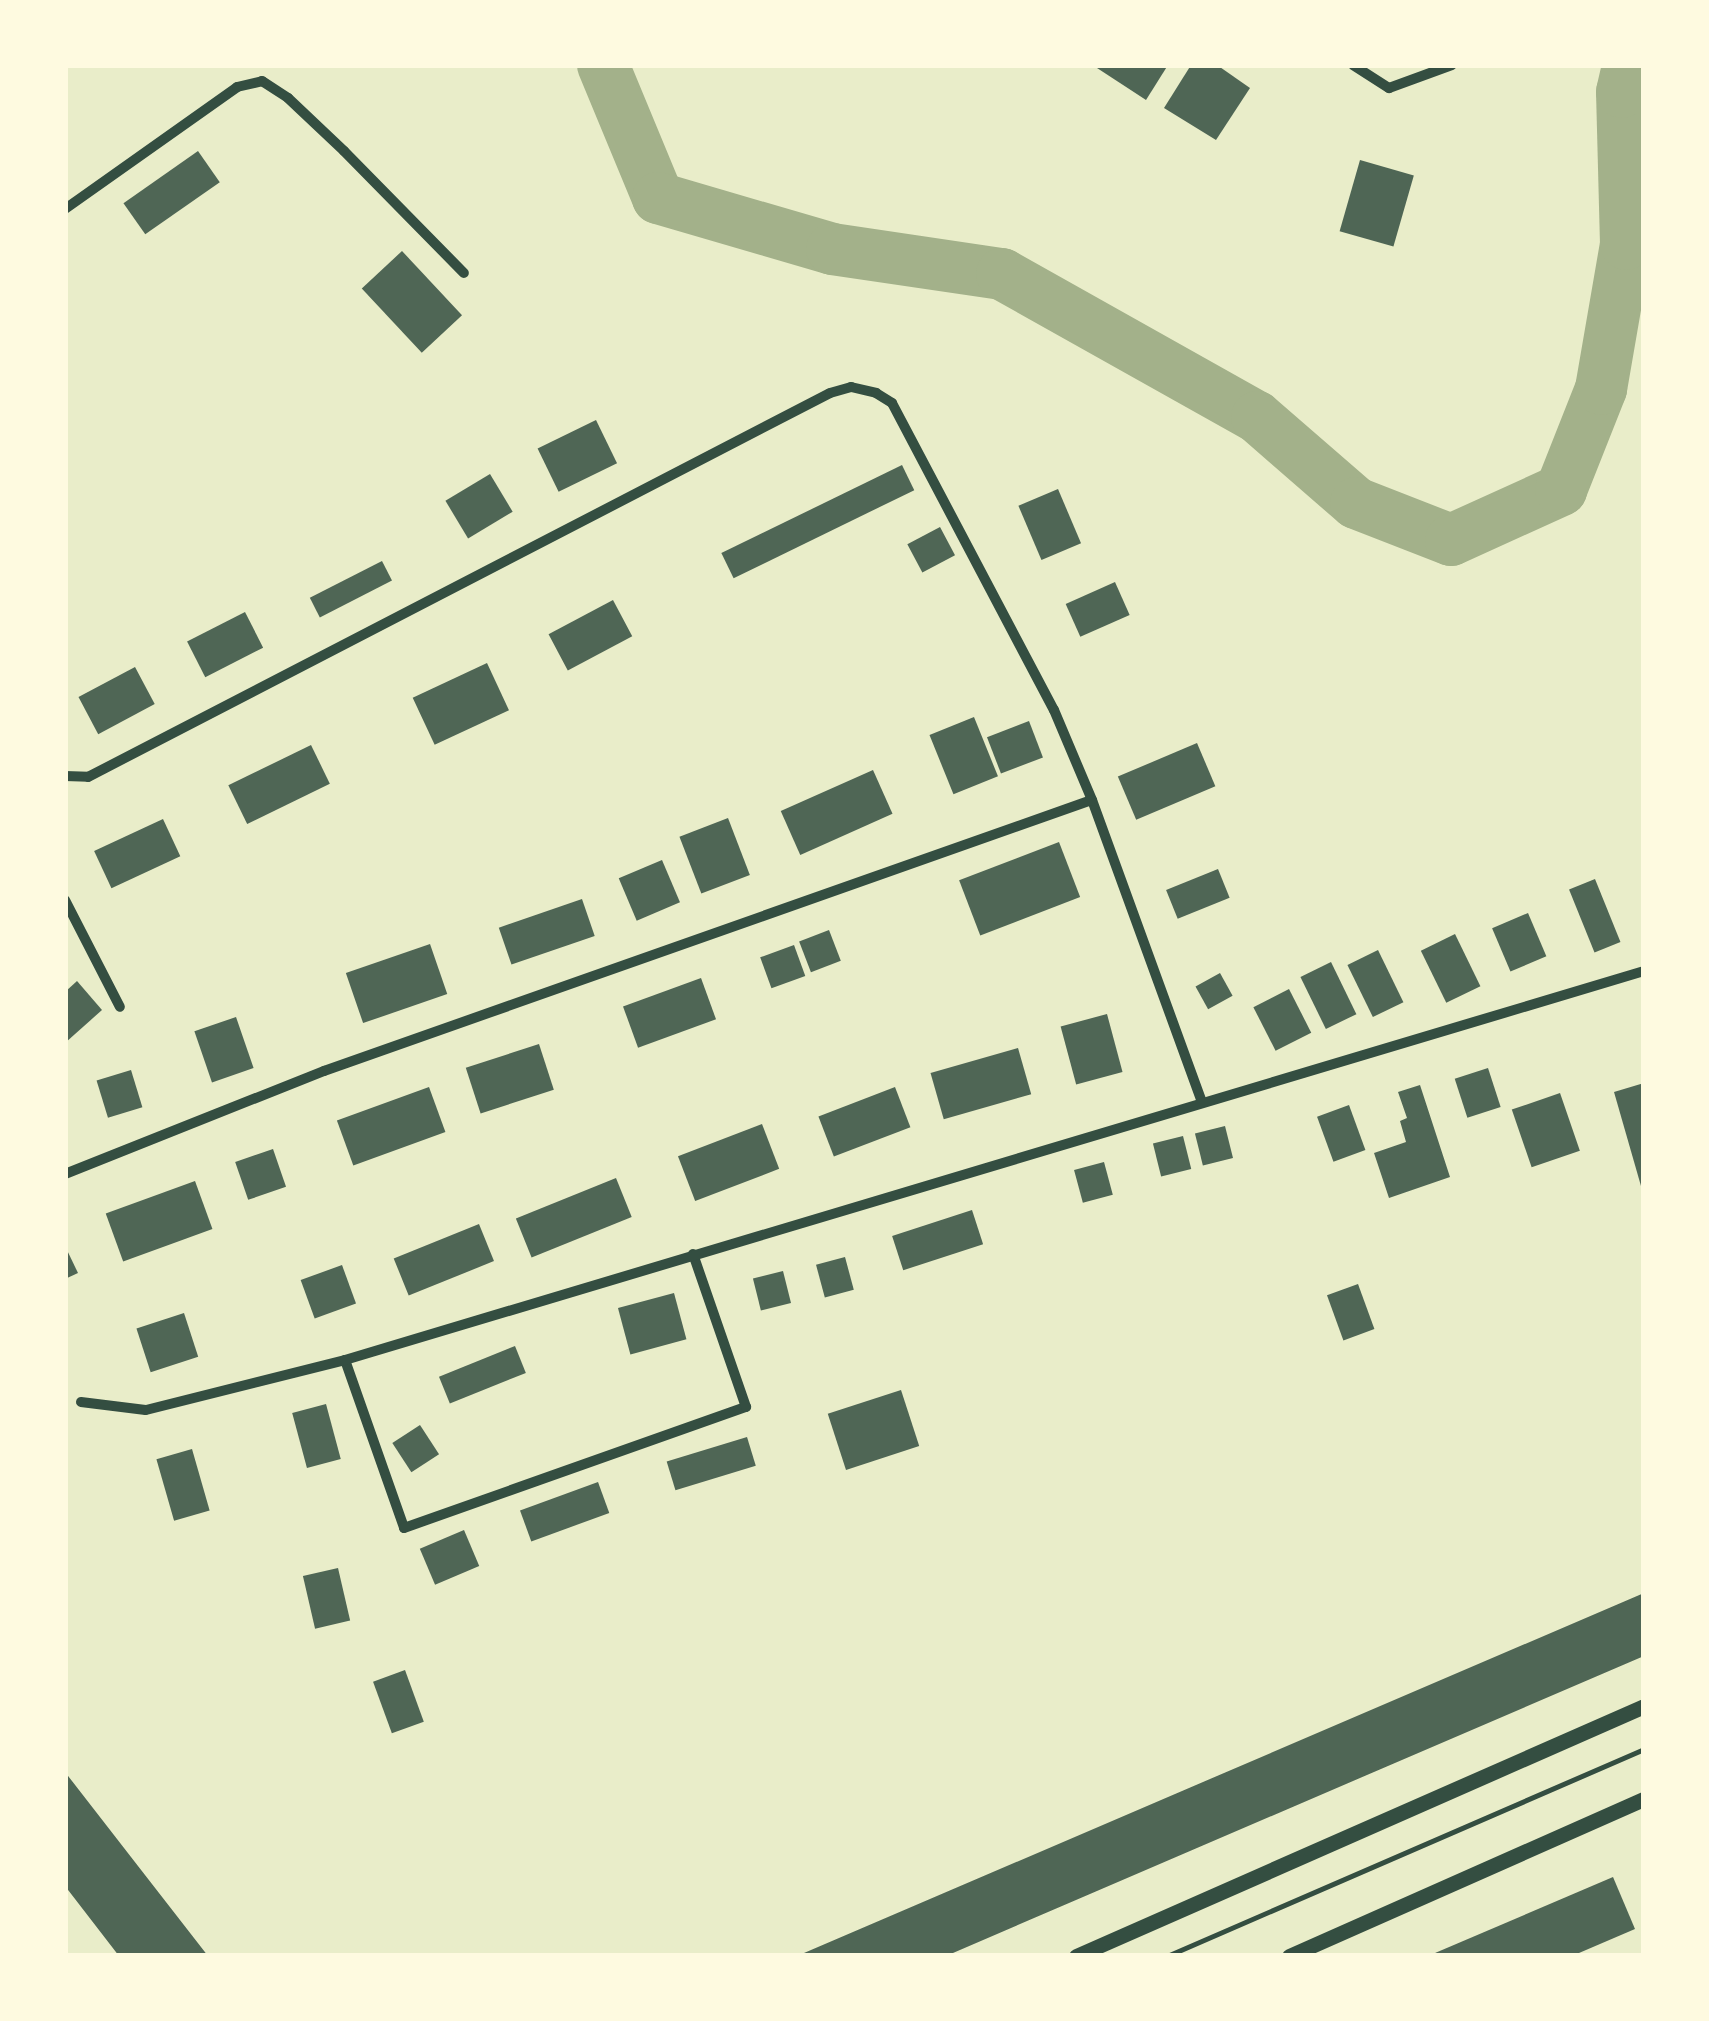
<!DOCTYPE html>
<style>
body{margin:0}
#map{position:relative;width:1709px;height:2021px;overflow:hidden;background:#e9edc9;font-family:Montserrat,sans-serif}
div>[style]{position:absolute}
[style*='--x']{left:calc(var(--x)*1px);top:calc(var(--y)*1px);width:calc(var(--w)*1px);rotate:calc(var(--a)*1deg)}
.river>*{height:52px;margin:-26px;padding:0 26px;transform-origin:26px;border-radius:26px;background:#a3b18a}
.building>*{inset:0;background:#4f6655;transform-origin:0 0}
.path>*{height:5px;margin:-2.5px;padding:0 2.5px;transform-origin:2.5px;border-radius:2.5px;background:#344e41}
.minor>*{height:10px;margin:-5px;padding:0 5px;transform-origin:5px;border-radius:5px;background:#344e41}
.tertiary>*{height:15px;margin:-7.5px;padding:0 7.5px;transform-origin:7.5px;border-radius:7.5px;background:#344e41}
span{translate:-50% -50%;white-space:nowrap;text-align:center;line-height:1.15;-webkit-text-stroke:8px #fefae0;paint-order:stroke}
.frame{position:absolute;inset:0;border:68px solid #fefae0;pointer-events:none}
</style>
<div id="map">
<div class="river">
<i style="--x:603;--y:65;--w:144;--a:67.5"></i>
<i style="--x:658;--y:198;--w:181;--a:16.3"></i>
<i style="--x:832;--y:249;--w:172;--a:8.4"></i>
<i style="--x:1002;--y:274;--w:292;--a:29.3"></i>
<i style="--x:1257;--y:417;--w:131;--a:41"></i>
<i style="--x:1356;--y:503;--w:102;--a:21.3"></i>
<i style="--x:1451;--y:540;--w:121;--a:-24.4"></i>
<i style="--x:1561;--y:490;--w:109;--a:-68.4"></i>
<i style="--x:1601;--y:389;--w:147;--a:-80.2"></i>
<i style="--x:1626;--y:244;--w:152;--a:-91.5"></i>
<i style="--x:1622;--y:92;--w:28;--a:-77"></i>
</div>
<div class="building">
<i style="clip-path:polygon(1099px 65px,1168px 65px,1146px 100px,1097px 68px)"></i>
<i style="clip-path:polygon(1191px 65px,1217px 65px,1250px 88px,1216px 140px,1164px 108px)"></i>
<i style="left:198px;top:151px;width:38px;height:91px;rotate:55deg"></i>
<i style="left:1360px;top:160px;width:56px;height:74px;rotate:16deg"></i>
<i style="left:402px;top:251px;width:88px;height:55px;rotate:47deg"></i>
<i style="left:596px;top:420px;width:48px;height:65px;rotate:64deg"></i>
<i style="left:902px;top:465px;width:28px;height:201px;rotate:64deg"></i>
<i style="left:490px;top:474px;width:44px;height:52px;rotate:59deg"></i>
<i style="left:1058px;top:489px;width:59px;height:43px;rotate:67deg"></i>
<i style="left:940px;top:527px;width:32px;height:37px;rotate:62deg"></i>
<i style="left:382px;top:561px;width:22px;height:81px;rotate:63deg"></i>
<i style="left:1115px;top:582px;width:36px;height:54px;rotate:66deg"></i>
<i style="left:613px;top:600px;width:41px;height:73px;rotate:62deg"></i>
<i style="left:245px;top:612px;width:40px;height:65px;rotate:63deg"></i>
<i style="left:487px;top:663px;width:52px;height:82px;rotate:65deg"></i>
<i style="left:135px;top:667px;width:42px;height:64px;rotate:62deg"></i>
<i style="left:974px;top:717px;width:64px;height:48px;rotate:68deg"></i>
<i style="left:1029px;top:721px;width:39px;height:45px;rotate:69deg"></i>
<i style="left:1197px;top:743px;width:47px;height:86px;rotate:67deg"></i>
<i style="left:311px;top:745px;width:43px;height:92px;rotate:64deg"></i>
<i style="left:873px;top:770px;width:48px;height:101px;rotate:66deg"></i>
<i style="left:728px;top:818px;width:61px;height:52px;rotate:69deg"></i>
<i style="left:163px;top:819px;width:41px;height:76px;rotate:65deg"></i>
<i style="left:1059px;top:842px;width:59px;height:107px;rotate:69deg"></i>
<i style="left:662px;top:860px;width:46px;height:47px;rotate:67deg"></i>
<i style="left:1218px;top:869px;width:31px;height:56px;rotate:68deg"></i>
<i style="left:1595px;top:879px;width:68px;height:28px;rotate:68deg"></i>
<i style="left:582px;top:899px;width:39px;height:88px;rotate:71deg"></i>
<i style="left:1528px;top:913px;width:47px;height:39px;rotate:67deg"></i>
<i style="left:829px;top:930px;width:33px;height:32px;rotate:69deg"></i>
<i style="left:1455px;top:934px;width:58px;height:38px;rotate:64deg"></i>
<i style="left:430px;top:944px;width:53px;height:89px;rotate:71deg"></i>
<i style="left:794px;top:945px;width:33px;height:36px;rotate:70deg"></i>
<i style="left:1378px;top:950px;width:58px;height:34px;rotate:64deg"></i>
<i style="left:1331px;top:962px;width:58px;height:34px;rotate:64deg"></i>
<i style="left:1220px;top:973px;width:26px;height:28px;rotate:61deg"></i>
<i style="left:701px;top:978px;width:44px;height:83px;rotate:70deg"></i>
<i style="clip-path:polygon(77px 981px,102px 1010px,65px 1043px,65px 992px)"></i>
<i style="left:1289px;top:989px;width:49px;height:40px;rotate:63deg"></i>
<i style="left:1107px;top:1014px;width:60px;height:48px;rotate:75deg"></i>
<i style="left:236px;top:1017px;width:54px;height:44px;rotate:71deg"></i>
<i style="left:539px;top:1044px;width:48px;height:77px;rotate:72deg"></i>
<i style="left:1018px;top:1048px;width:48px;height:91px;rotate:74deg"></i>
<i style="left:1488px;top:1068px;width:41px;height:35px;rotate:72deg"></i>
<i style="left:131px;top:1070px;width:39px;height:36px;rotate:73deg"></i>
<i style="clip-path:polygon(1644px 1083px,1644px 1193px,1643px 1193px,1614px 1092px)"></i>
<i style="clip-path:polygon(1420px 1085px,1450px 1177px,1389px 1198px,1374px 1153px,1406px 1142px,1400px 1121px,1407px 1118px,1398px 1092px)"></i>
<i style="left:429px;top:1087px;width:48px;height:98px;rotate:70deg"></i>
<i style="left:895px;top:1087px;width:43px;height:82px;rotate:69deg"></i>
<i style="left:1560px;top:1093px;width:61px;height:51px;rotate:71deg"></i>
<i style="left:1349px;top:1105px;width:48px;height:34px;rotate:70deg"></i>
<i style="left:762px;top:1124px;width:48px;height:90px;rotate:69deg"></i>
<i style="left:1225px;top:1126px;width:33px;height:31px;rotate:76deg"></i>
<i style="left:1183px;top:1136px;width:34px;height:31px;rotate:76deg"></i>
<i style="left:273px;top:1149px;width:40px;height:40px;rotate:71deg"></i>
<i style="left:1104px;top:1162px;width:34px;height:31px;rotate:75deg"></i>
<i style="left:616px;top:1178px;width:42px;height:108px;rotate:68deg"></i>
<i style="left:195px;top:1181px;width:51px;height:95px;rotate:70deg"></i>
<i style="left:972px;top:1210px;width:36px;height:84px;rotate:72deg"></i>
<i style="left:479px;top:1224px;width:40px;height:92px;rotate:68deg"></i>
<i style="clip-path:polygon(65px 1246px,78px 1273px,65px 1279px)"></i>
<i style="left:845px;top:1257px;width:34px;height:30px;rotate:75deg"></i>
<i style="left:342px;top:1265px;width:41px;height:44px;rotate:70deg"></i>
<i style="left:783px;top:1271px;width:33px;height:31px;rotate:76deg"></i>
<i style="left:1358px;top:1284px;width:48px;height:33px;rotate:70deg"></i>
<i style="left:674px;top:1293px;width:48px;height:58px;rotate:75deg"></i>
<i style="left:184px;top:1313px;width:46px;height:50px;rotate:72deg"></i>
<i style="left:515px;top:1346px;width:29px;height:82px;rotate:68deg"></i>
<i style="left:901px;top:1390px;width:59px;height:77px;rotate:72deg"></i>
<i style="left:326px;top:1404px;width:57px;height:35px;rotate:75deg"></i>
<i style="left:420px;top:1425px;width:35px;height:33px;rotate:57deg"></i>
<i style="left:747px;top:1437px;width:30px;height:84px;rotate:73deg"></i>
<i style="left:192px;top:1449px;width:64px;height:37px;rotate:74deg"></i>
<i style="left:598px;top:1482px;width:33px;height:83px;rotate:70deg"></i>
<i style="left:464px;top:1530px;width:39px;height:48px;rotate:67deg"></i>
<i style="left:338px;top:1568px;width:54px;height:36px;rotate:77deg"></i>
<i style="clip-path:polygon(1644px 1593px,1644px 1656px,1083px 1897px,946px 1956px,797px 1956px)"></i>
<i style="left:405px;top:1670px;width:55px;height:34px;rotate:70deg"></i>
<i style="clip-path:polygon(65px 1772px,131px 1857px,208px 1956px,119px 1956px,65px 1886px)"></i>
<i style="clip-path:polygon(1613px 1877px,1635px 1929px,1572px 1956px,1428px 1956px)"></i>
</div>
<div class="path">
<i style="--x:1167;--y:1956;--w:520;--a:-23.46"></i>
</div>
<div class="minor">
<i style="--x:1353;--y:65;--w:43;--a:32.6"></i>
<i style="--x:1389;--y:88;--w:67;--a:-20.1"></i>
<i style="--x:65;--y:209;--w:211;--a:-35.3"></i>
<i style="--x:237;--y:87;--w:26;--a:-13"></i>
<i style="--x:262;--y:81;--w:31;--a:33"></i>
<i style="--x:288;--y:98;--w:77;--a:43.4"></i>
<i style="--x:344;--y:151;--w:171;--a:45.5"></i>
<i style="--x:65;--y:776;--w:23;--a:2"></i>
<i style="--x:88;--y:777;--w:835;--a:-27.36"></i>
<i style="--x:830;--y:393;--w:22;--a:-16"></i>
<i style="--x:851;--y:387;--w:26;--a:13"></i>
<i style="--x:876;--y:393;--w:19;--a:32"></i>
<i style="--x:892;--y:403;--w:347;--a:62.2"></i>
<i style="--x:1054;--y:710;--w:98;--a:67.1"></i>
<i style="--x:1092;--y:800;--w:319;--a:70"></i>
<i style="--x:65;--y:900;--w:120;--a:62.8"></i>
<i style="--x:65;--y:1174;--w:279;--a:-21.7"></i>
<i style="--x:324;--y:1071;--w:814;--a:-19.44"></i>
<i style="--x:345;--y:1360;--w:178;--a:70.6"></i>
<i style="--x:404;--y:1528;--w:363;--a:-19.5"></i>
<i style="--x:746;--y:1407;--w:162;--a:-109.1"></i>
<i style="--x:81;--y:1402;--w:65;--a:7"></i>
<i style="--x:146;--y:1410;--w:205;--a:-14.1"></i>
<i style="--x:345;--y:1360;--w:1356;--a:-16.67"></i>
</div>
<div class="tertiary">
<i style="--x:1076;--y:1956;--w:621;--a:-23.76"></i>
<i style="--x:1289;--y:1956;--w:388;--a:-23.9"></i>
</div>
<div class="frame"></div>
</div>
